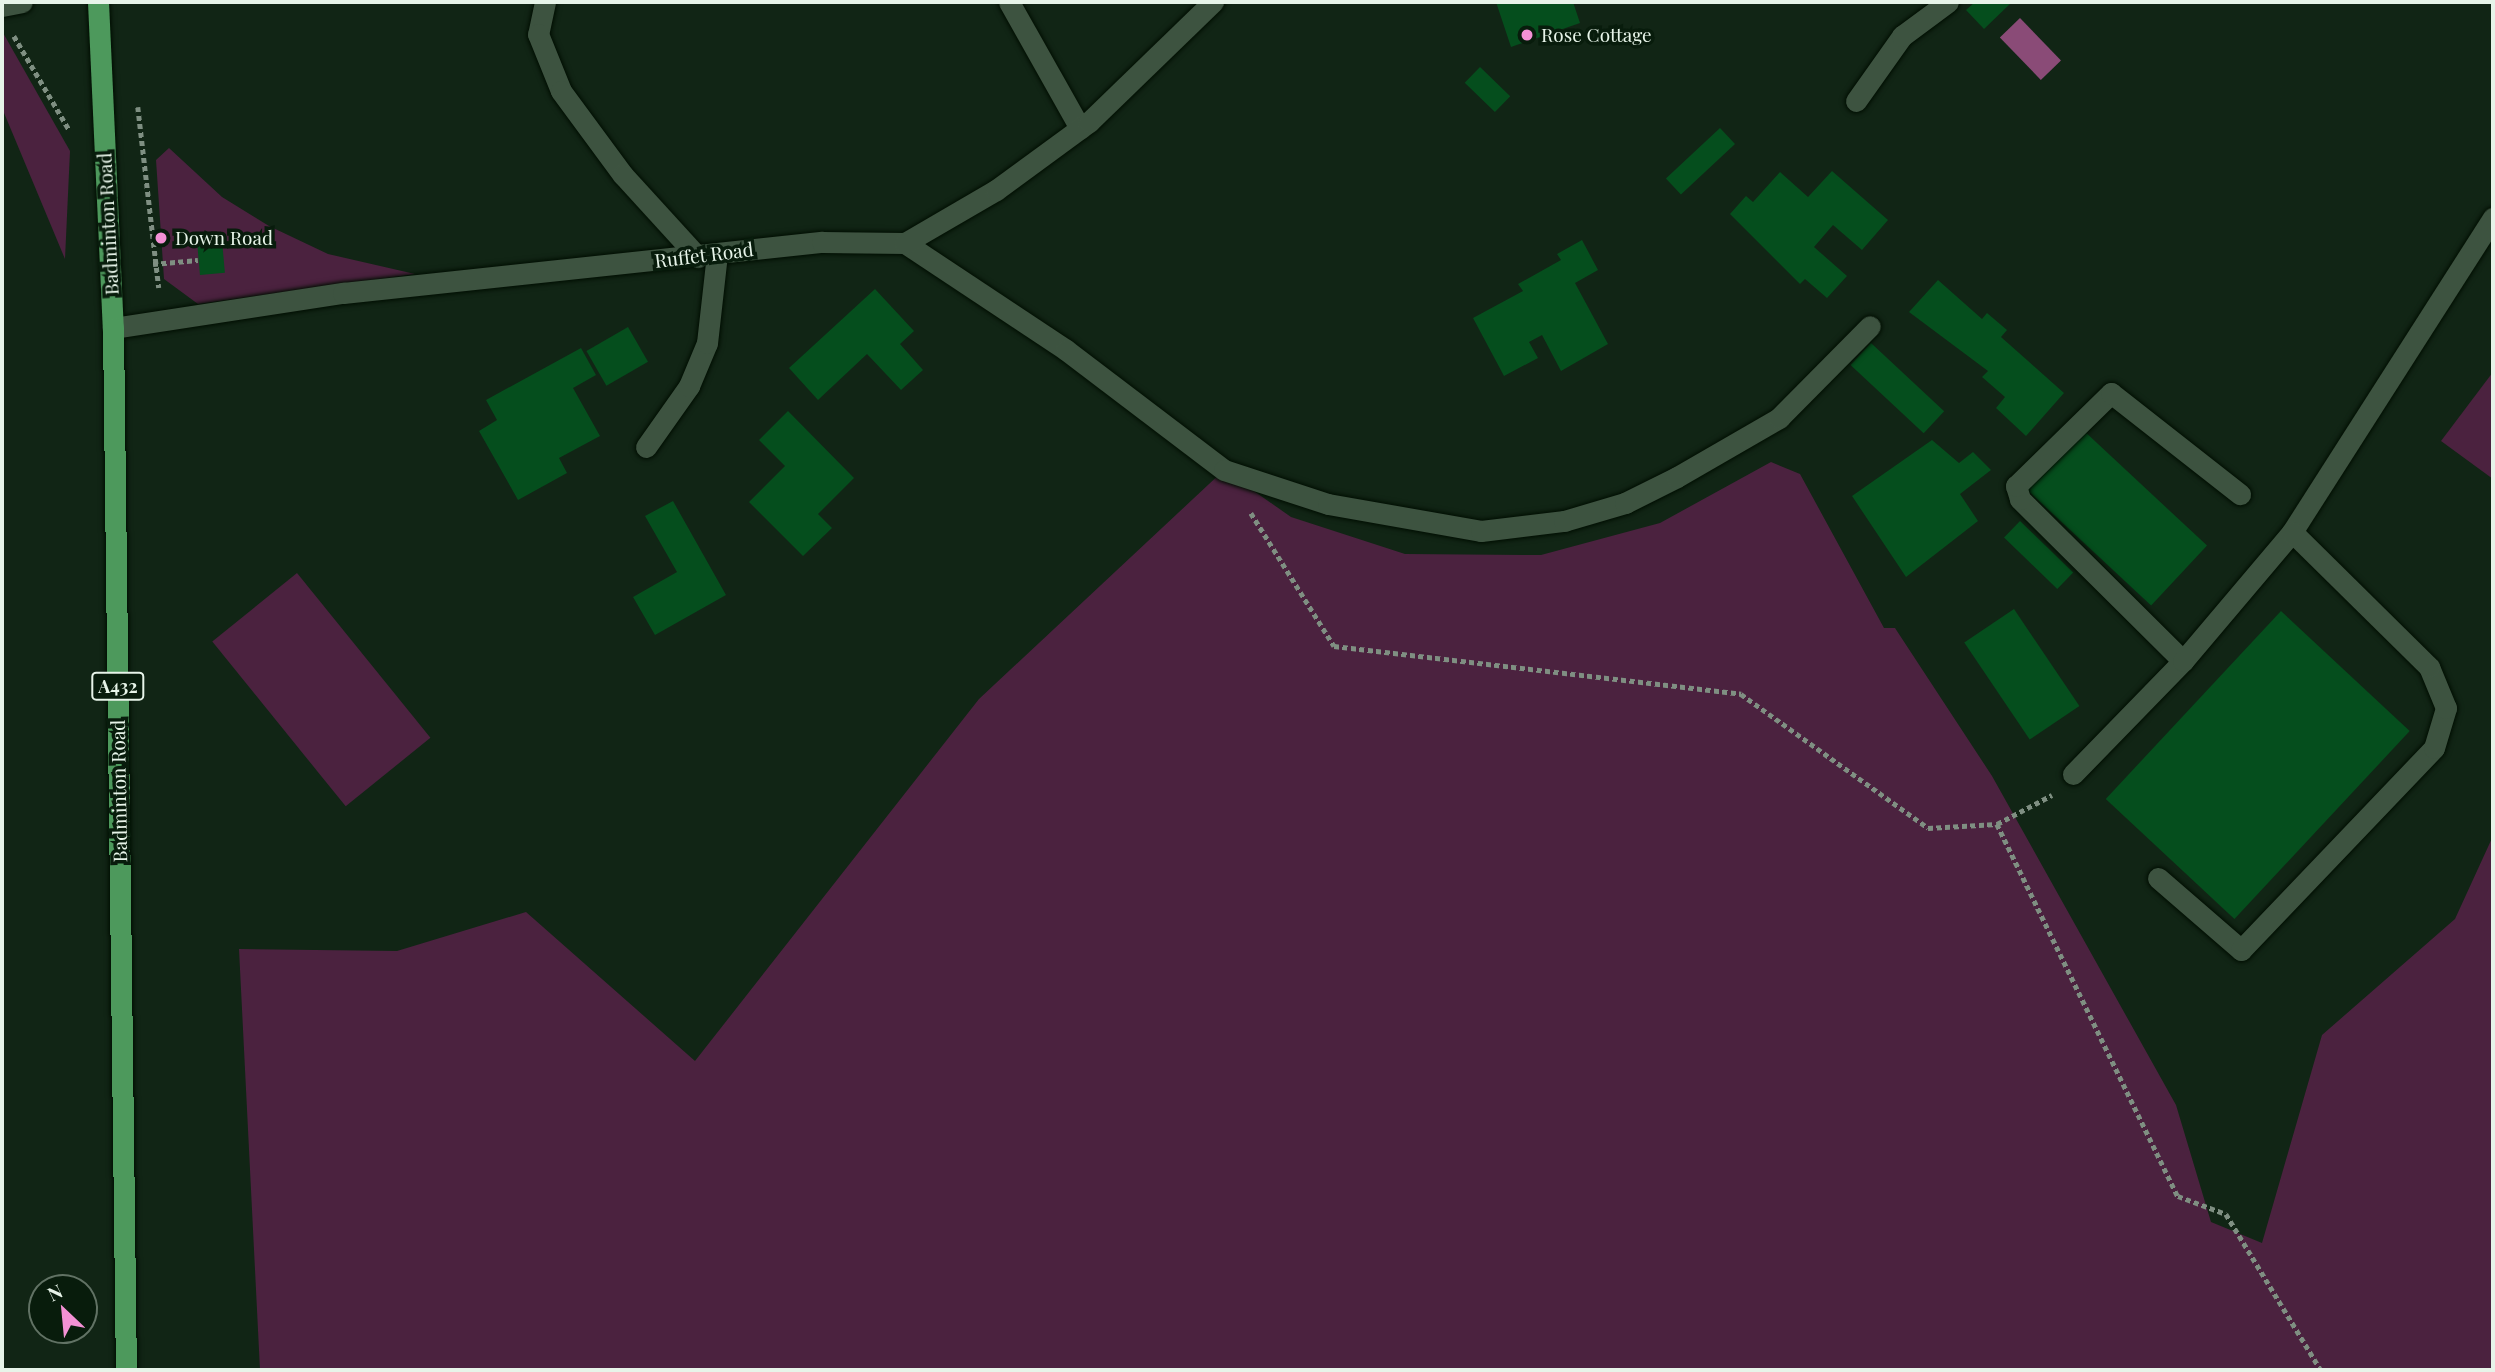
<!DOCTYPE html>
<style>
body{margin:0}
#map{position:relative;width:2495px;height:1372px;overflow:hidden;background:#112515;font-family:"Playfair Display",serif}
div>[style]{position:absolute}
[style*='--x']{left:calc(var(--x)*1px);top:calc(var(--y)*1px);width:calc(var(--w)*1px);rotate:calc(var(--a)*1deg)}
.green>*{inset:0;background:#4b223f;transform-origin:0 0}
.water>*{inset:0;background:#8a4b77;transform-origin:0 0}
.building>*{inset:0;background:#054e1d;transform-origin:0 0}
.path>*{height:4.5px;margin-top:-2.25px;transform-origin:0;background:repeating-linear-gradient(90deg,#7f8f82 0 5px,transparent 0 8.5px)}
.roads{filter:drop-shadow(0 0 2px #000e02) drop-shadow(0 0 2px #000e02)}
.minor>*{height:21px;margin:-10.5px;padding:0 10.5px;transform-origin:10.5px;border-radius:10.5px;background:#3d5340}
.major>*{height:21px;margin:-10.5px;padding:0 10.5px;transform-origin:10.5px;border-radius:10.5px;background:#4d995c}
.dots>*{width:19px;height:19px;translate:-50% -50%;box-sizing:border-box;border:4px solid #081c0c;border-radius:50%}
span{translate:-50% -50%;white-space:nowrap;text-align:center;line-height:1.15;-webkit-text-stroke:7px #081c0c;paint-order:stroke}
.shield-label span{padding:2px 5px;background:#081c0c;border:2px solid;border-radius:5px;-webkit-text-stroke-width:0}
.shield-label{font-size:18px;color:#e7f4e9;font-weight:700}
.poi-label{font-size:19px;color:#e7f4e9}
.left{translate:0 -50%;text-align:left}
.street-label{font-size:19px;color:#e7f4e9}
.frame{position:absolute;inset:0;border:4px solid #e7f4e9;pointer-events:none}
.north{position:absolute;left:28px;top:1274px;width:70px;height:70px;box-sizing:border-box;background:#081c0c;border:2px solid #617264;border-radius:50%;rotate:334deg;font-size:19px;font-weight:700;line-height:28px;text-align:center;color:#e7f4e9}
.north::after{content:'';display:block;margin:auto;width:24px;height:32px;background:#f391d5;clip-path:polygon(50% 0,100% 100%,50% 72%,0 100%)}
</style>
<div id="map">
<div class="green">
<i style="clip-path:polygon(2px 31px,70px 151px,65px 259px,2px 108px)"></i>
<i style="clip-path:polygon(169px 148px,222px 197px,269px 226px,328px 254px,415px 274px,198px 304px,164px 279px,156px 160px)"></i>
<i style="clip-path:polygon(2493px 372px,2493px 479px,2441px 441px)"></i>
<i style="clip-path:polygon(1771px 462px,1800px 474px,1884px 628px,1895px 628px,1992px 776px,2176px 1105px,2211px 1222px,2262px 1243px,2322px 1035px,2455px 919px,2493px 836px,2493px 1370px,260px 1370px,239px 949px,397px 951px,526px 912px,695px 1061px,979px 699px,1224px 470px,1291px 517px,1405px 554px,1541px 555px,1660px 523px)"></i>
<i style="left:297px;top:573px;width:212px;height:109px;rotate:51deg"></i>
</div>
<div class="water">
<i style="left:2020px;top:18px;width:59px;height:28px;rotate:46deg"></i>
</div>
<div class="building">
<i style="clip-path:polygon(1496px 2px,1573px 2px,1580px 23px,1511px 47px)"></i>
<i style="clip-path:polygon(1975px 2px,2012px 2px,1984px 29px,1966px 10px)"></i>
<i style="left:1480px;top:67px;width:42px;height:22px;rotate:44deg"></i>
<i style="left:1720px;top:128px;width:22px;height:74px;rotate:47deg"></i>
<i style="clip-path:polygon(1832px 171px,1888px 220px,1862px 250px,1833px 225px,1814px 247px,1847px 276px,1827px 298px,1805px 279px,1800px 284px,1730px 214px,1746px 196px,1753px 202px,1780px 172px,1808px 197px)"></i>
<i style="left:222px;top:240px;width:33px;height:25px;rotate:85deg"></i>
<i style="clip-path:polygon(1582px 240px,1598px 270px,1575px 283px,1608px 344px,1561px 371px,1542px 335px,1529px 342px,1538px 358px,1504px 376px,1473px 318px,1523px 291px,1518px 284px,1561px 260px,1557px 254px)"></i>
<i style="clip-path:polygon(1938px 280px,1982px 319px,1987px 313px,2007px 330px,2001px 337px,2064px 393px,2026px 436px,1996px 408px,2005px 397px,1982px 377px,1988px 371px,1909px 312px)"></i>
<i style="clip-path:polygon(875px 289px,914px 331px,900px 344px,923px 370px,901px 390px,867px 354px,818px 400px,789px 368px)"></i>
<i style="left:628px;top:327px;width:40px;height:48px;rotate:60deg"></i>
<i style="left:1871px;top:343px;width:100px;height:30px;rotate:43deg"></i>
<i style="clip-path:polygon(581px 348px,596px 375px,573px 388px,600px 436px,559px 458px,567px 473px,518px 500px,479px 431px,497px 420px,486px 400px)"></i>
<i style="clip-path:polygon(788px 411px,854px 478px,818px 514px,832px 528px,803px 556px,749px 502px,785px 466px,759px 440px)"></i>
<i style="left:2082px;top:429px;width:171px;height:82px;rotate:43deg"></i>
<i style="clip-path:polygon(1932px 440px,1959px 463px,1973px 452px,1991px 470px,1960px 494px,1978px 521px,1906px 577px,1852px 496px)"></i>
<i style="clip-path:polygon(673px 501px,726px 595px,655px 635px,633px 597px,677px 572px,645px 516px)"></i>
<i style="left:2020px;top:521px;width:74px;height:23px;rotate:44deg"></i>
<i style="left:2014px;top:609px;width:117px;height:60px;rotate:56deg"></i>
<i style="left:2281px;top:611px;width:176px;height:257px;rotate:43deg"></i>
</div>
<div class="path">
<i style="--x:14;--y:36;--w:110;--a:59.5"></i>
<i style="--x:138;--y:107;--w:182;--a:83.4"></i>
<i style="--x:153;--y:264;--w:45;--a:-5.1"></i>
<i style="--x:1251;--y:513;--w:157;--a:58"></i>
<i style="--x:1334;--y:646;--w:410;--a:6.7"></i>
<i style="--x:1741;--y:694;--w:230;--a:35.6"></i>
<i style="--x:1928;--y:828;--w:69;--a:-3.3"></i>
<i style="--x:1997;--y:824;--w:62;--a:-27.8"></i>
<i style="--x:1997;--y:824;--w:414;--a:64.1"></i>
<i style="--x:2178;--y:1196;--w:51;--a:20.6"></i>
<i style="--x:2226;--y:1214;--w:183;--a:58.7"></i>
</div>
<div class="roads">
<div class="minor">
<i style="--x:545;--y:2;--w:33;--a:102"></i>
<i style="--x:538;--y:34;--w:61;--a:68"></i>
<i style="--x:561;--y:91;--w:104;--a:53.6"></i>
<i style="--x:623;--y:175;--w:111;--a:47.6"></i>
<i style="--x:1009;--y:2;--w:145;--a:60.6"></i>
<i style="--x:2;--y:6;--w:20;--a:-11"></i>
<i style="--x:1856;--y:101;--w:80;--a:-54.7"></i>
<i style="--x:1902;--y:36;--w:57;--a:-36.5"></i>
<i style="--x:905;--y:243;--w:193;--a:33.6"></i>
<i style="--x:1066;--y:350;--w:198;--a:37.2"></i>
<i style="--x:1224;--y:470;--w:109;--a:18.1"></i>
<i style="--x:1328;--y:504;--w:155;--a:10"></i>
<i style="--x:1481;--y:531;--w:84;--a:-6.9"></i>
<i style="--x:1564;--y:521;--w:64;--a:-16.4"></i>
<i style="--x:1625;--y:503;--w:58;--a:-26.6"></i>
<i style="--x:1677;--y:477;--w:118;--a:-30"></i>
<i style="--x:1779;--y:418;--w:129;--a:-45.3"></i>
<i style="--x:113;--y:328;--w:233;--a:-8.7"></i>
<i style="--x:343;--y:293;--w:482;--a:-6.1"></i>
<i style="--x:822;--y:242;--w:83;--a:0.7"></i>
<i style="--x:905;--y:243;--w:105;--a:-30.2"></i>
<i style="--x:996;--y:190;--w:115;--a:-36.2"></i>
<i style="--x:1089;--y:122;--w:173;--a:-44.1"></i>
<i style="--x:646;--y:447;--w:75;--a:-54.8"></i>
<i style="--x:689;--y:386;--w:47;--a:-67.3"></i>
<i style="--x:707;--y:343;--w:90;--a:-83.6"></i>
<i style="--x:2183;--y:661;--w:230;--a:-135.2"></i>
<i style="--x:2020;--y:499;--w:14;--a:-107"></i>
<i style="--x:2016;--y:486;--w:133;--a:-44.4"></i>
<i style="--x:2111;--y:393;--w:164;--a:38.1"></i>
<i style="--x:2073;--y:774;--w:158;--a:-45.8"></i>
<i style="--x:2183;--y:661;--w:169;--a:-49.8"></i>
<i style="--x:2292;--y:532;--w:373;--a:-57.4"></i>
<i style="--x:2158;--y:878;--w:110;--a:40.9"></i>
<i style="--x:2241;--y:950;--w:279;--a:-46.3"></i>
<i style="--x:2434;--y:748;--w:42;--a:-73.3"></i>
<i style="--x:2446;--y:708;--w:44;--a:-112.5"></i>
<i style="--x:2429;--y:667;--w:192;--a:-135.4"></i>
</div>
<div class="major">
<i style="--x:98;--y:2;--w:326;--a:87.4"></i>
<i style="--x:113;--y:328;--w:1042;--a:89.29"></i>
</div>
</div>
<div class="dots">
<i style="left:1527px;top:35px;background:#f391d5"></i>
<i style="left:161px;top:238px;background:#f391d5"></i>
</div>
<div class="shield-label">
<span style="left:118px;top:686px">A432</span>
</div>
<div class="poi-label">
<span class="left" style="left:1541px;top:35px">Rose Cottage</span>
<span class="left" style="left:175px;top:238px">Down Road</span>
</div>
<div class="street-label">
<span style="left:108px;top:224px;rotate:-93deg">Badminton Road</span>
<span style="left:704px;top:255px;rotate:-7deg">Ruffet Road</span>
<span style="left:119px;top:791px;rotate:-91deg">Badminton Road</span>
</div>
<div class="frame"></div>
<div class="north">N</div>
</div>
